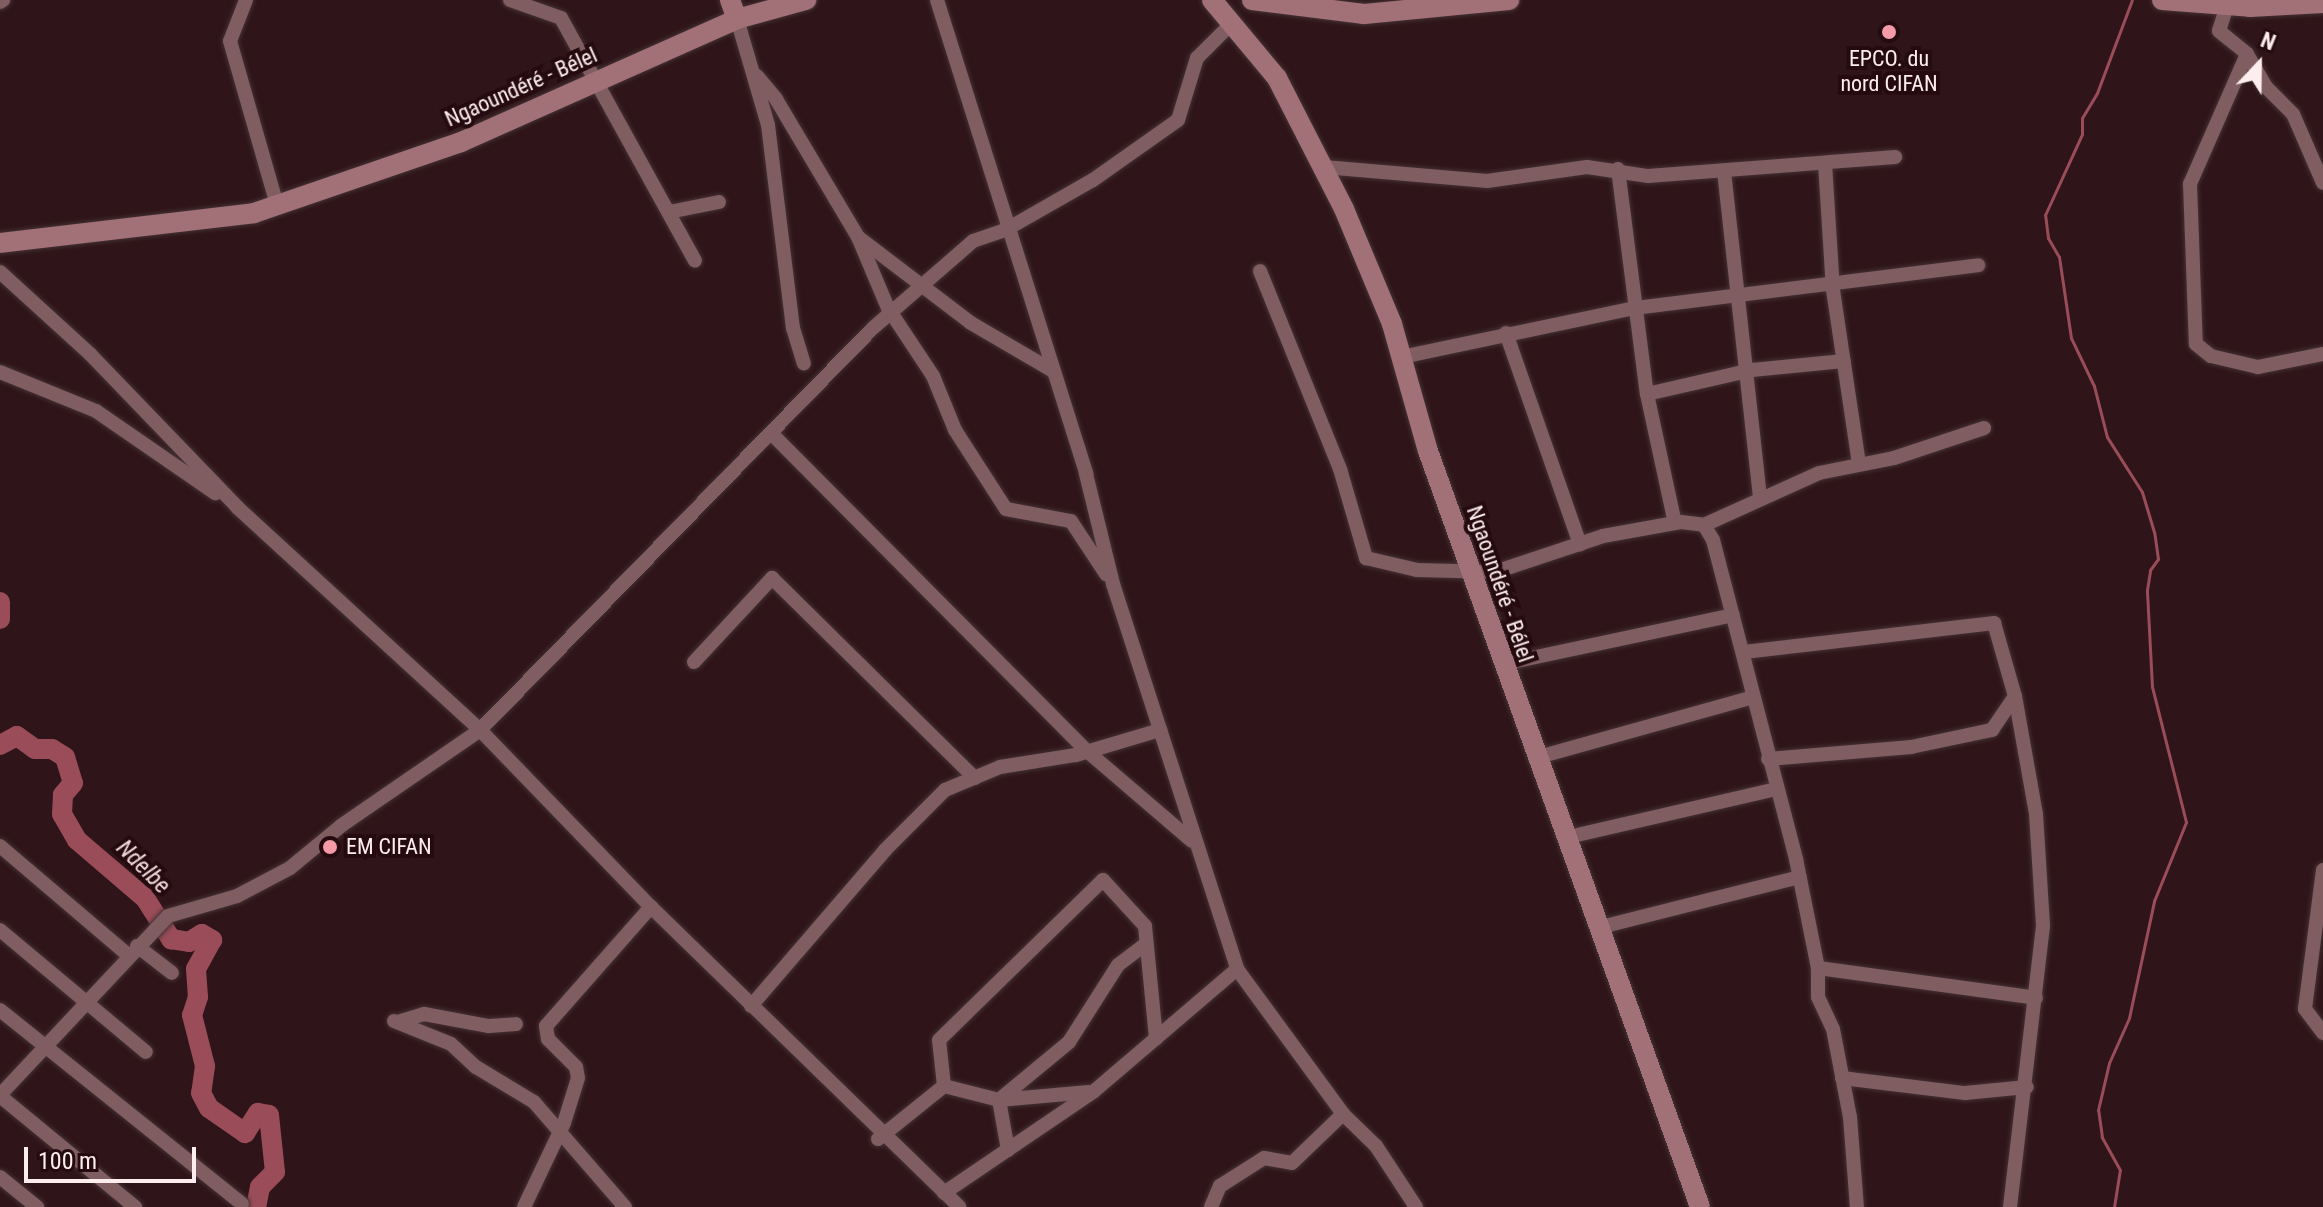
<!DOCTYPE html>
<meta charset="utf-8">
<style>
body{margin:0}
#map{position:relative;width:2323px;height:1207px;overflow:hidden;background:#2f1519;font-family:"Roboto Condensed",sans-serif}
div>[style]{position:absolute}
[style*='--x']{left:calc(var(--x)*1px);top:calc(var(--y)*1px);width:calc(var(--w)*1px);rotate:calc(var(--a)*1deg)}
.stream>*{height:3px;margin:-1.5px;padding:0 1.5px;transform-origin:1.5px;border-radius:1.5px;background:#9a4d59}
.river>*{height:20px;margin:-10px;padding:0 10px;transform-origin:10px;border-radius:10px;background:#9a4d59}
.roads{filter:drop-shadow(0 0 2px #443134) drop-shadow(0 0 2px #443134)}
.street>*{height:14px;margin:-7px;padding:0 7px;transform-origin:7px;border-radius:7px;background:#7f5d61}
.secondary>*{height:20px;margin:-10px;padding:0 10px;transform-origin:10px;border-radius:10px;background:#a27177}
.dots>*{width:22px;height:22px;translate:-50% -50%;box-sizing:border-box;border:4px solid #250b10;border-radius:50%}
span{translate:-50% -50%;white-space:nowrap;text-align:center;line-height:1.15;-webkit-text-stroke:8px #250b10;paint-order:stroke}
.poi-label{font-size:22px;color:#fdedee}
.left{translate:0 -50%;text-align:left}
.street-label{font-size:22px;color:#fdedee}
.water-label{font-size:24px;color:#f0d8da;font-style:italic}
.north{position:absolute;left:2219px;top:24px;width:80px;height:80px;-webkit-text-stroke:6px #250b10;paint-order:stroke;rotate:22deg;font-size:22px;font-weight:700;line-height:32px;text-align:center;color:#fdedee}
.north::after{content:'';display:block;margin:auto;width:28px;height:36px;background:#fdedee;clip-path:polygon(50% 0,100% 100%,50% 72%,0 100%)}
.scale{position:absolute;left:24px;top:1147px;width:172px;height:36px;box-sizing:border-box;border:4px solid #fdedee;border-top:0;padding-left:10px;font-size:24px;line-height:28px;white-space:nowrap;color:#fdedee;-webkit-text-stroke:6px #250b10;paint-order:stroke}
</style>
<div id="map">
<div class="stream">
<i style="--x:2114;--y:1207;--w:37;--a:-81"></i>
<i style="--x:2120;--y:1170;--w:38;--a:-119"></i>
<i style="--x:2102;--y:1137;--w:27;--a:-98"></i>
<i style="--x:2098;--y:1110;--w:48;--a:-76.8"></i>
<i style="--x:2109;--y:1063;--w:49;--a:-66"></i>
<i style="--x:2129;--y:1018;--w:120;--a:-77.9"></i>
<i style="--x:2154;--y:901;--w:85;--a:-67.9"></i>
<i style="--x:2186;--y:822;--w:139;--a:-104.1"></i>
<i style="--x:2152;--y:687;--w:97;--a:-93"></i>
<i style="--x:2147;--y:590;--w:20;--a:-81"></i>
<i style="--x:2150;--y:570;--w:14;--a:-54"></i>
<i style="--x:2158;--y:559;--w:27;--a:-98"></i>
<i style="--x:2154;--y:532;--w:42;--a:-106.7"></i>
<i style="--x:2142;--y:492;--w:65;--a:-122.5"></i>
<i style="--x:2107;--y:437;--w:53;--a:-104.3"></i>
<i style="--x:2094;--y:386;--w:53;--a:-115.6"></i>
<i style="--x:2071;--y:338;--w:82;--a:-98.4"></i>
<i style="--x:2059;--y:257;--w:22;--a:-120"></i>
<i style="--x:2048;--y:238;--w:23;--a:-97"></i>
<i style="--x:2045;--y:215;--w:89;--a:-65.4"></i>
<i style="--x:2082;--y:134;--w:16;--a:-90"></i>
<i style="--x:2082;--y:118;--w:29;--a:-59"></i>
<i style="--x:2097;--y:93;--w:99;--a:-69.4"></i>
</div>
<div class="river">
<i style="--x:0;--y:602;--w:17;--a:90"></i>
<i style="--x:0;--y:745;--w:19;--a:-28"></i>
<i style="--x:17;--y:736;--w:22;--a:36"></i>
<i style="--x:35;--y:749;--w:17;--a:0"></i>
<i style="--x:52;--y:749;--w:15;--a:32"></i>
<i style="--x:65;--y:757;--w:27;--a:73"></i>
<i style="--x:73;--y:783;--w:16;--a:130"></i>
<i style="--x:63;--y:795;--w:19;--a:93"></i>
<i style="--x:62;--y:814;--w:30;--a:60"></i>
<i style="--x:77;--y:840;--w:89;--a:40.5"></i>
<i style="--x:145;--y:898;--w:49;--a:57.6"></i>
<i style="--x:171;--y:939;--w:18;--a:9"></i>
<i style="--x:189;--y:942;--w:15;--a:-32"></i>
<i style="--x:202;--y:934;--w:12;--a:31"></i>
<i style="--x:212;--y:940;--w:33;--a:119"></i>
<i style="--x:196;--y:969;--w:28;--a:86"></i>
<i style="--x:198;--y:997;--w:19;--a:108"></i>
<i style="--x:192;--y:1015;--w:53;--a:75.7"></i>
<i style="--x:205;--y:1066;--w:27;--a:98"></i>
<i style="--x:201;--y:1093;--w:17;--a:62"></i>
<i style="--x:209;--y:1108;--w:44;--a:34.8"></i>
<i style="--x:245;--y:1133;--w:24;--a:-57"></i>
<i style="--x:258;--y:1113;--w:11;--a:10"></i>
<i style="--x:269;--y:1115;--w:57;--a:84"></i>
<i style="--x:275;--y:1172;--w:21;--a:135"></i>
<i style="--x:260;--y:1187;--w:20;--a:101"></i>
</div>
<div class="roads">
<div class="street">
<i style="--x:246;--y:0;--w:44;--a:111.3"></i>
<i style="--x:230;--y:41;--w:171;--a:74"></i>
<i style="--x:510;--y:0;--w:54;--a:19.4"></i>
<i style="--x:561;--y:18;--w:277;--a:61.1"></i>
<i style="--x:937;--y:0;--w:497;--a:72.5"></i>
<i style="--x:1086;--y:474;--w:113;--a:76.2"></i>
<i style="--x:1113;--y:584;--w:404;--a:72.1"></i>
<i style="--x:1237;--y:969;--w:189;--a:139.5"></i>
<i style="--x:1093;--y:1092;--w:180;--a:145.9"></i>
<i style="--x:0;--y:2;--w:4;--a:-34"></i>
<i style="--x:2227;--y:6;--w:26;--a:108"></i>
<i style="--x:2219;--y:31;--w:36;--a:39"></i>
<i style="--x:2247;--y:54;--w:142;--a:113.7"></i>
<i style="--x:2190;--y:184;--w:160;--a:87.9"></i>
<i style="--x:2196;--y:344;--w:19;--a:39"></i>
<i style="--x:2211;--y:356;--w:48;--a:13.2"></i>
<i style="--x:2258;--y:367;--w:66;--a:-11.3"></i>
<i style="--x:737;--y:19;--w:110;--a:73.7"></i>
<i style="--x:768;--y:125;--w:205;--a:83"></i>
<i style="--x:793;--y:328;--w:37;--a:73"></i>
<i style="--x:2247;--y:54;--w:38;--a:60"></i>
<i style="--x:2266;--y:87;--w:38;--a:45"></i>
<i style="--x:2293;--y:114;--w:75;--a:66.5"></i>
<i style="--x:757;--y:76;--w:30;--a:50"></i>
<i style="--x:776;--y:99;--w:161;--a:59.3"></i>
<i style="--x:858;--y:237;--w:77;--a:67.1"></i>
<i style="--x:888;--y:308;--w:82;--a:56.5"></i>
<i style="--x:933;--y:376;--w:58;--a:67.8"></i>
<i style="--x:955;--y:430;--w:94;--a:57.2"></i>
<i style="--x:1006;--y:509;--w:66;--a:10.5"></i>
<i style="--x:1071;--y:521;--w:64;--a:56.6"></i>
<i style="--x:1825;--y:163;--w:127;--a:86.4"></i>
<i style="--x:1833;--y:290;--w:176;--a:81.5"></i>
<i style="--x:1324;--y:167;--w:164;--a:4.9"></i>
<i style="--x:1487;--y:181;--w:101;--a:-8"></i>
<i style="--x:1587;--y:167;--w:62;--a:8.4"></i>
<i style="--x:1648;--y:176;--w:248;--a:-4.4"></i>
<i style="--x:1618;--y:169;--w:227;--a:82.7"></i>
<i style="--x:1647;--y:394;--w:132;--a:77.8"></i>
<i style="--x:1724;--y:171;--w:329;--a:83.7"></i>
<i style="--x:669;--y:212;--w:51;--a:-11.3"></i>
<i style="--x:858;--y:237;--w:142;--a:37.3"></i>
<i style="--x:971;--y:323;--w:95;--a:30.3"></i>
<i style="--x:1260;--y:271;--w:214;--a:68"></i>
<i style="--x:1340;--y:469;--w:93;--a:73.7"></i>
<i style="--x:1366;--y:558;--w:52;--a:13.2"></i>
<i style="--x:1417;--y:570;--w:78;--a:1.5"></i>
<i style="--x:1495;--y:572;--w:114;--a:-18.4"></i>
<i style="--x:1603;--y:536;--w:79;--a:-10.2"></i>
<i style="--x:1681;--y:522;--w:23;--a:7"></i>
<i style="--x:1704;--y:525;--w:126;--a:-24.3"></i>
<i style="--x:1819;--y:473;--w:76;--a:-11.3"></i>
<i style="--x:1894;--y:458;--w:95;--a:-18.4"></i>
<i style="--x:0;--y:272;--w:122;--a:42.3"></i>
<i style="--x:90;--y:354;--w:214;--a:46.1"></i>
<i style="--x:238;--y:508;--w:328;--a:42.5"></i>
<i style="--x:480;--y:730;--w:246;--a:46"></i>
<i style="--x:651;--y:907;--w:430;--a:44.2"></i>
<i style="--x:1506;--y:333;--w:224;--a:70.7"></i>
<i style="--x:1402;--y:357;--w:238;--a:-11.9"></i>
<i style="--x:1635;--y:308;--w:346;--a:-7.1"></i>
<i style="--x:0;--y:372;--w:104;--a:22.1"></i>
<i style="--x:96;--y:411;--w:145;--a:34.6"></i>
<i style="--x:1647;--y:394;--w:108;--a:-12.9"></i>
<i style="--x:1752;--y:370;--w:92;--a:-5.6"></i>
<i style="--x:773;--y:435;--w:445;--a:45.2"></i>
<i style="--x:1087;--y:751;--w:138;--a:40.6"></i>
<i style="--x:1704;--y:525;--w:17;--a:59"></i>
<i style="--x:1713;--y:540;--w:330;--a:75.4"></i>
<i style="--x:1796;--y:859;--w:111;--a:78.6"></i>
<i style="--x:1818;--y:968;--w:29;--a:90"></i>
<i style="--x:1818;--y:997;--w:35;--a:65"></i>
<i style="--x:1833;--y:1029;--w:90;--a:79.1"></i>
<i style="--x:1850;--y:1117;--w:90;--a:85.6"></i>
<i style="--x:1744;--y:652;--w:252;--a:-6.6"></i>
<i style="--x:1994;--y:623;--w:76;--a:74"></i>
<i style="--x:2015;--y:696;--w:120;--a:79.9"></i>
<i style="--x:2036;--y:814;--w:112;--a:86.4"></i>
<i style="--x:2043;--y:926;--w:283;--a:96.7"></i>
<i style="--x:694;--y:662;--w:115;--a:-47.1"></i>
<i style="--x:772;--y:578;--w:285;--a:44.6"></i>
<i style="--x:1503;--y:664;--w:235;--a:-12"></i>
<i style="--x:1535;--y:758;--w:226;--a:-15.6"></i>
<i style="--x:1768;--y:759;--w:144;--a:-4.8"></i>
<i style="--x:1911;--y:747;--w:83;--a:-11.9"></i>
<i style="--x:1992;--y:730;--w:41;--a:-55.9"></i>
<i style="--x:1564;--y:838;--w:219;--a:-13"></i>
<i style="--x:0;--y:846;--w:168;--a:40.4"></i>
<i style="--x:2323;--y:870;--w:140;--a:97.4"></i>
<i style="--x:2305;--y:1009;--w:30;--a:53"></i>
<i style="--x:1597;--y:928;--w:209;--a:-14.1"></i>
<i style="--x:0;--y:930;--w:190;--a:39.9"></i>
<i style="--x:137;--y:946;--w:44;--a:37.6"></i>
<i style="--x:1818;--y:968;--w:220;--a:7.8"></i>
<i style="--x:1237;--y:969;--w:180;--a:53.8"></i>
<i style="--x:1343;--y:1114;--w:46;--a:44.1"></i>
<i style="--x:1376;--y:1146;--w:73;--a:56.7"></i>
<i style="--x:751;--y:1006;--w:206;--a:-49.3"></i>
<i style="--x:885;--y:850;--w:85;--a:-45"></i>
<i style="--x:945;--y:790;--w:60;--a:-22.7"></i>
<i style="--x:1000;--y:767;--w:77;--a:-9"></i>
<i style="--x:1076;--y:755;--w:88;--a:-16.6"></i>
<i style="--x:0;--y:1010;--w:310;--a:38.7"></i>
<i style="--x:394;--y:1021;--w:61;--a:22"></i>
<i style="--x:451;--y:1044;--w:34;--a:43"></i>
<i style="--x:476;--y:1067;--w:68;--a:31.1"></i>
<i style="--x:534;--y:1102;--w:139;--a:49.1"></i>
<i style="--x:401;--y:1021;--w:24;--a:-17"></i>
<i style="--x:424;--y:1014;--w:66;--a:10.5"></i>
<i style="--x:489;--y:1026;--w:27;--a:-4"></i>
<i style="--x:1842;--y:1078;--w:124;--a:7"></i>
<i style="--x:1965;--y:1093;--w:62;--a:-5.5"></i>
<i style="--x:944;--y:1086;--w:57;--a:14.3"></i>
<i style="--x:999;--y:1100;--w:90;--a:-5.1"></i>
<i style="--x:0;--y:1095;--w:245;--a:-46.8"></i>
<i style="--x:168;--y:916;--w:72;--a:-16.2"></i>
<i style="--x:237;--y:896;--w:60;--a:-27.8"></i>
<i style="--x:290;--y:868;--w:67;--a:-39.6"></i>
<i style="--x:342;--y:825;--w:168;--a:-34.5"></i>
<i style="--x:480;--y:730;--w:562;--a:-45.65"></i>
<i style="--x:873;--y:328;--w:133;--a:-41"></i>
<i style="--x:973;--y:241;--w:36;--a:-19"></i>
<i style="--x:1007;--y:229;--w:99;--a:-29.7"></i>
<i style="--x:1093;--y:180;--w:104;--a:-35.2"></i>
<i style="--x:1178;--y:120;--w:65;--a:-73"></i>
<i style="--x:1197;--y:58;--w:49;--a:-45"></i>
<i style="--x:0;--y:1096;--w:175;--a:39.4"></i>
<i style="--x:878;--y:1139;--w:85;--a:-38.8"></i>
<i style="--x:944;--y:1086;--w:46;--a:-96.2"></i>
<i style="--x:939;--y:1040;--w:229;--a:-44.3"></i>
<i style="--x:1103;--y:880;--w:62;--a:47.6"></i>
<i style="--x:1145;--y:926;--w:113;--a:84.4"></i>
<i style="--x:1008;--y:1150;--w:51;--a:-100.2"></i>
<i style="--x:999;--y:1100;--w:91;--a:-39.6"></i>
<i style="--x:1069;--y:1042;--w:91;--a:-57.5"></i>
<i style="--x:1118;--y:965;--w:35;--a:-37"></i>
<i style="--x:0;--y:1177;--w:48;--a:39"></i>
<i style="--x:524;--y:1207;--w:93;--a:-64.5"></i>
<i style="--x:564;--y:1123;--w:47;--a:-72.7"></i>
<i style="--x:578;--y:1078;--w:11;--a:-100"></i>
<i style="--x:576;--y:1067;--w:40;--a:-135"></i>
<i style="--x:548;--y:1039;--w:13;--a:-99"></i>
<i style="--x:546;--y:1026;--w:159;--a:-48.6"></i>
<i style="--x:1211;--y:1207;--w:23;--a:-67"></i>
<i style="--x:1220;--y:1186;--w:52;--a:-32.5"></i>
<i style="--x:1264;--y:1158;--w:28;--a:10"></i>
<i style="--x:1292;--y:1163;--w:71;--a:-43.9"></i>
</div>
<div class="secondary">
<i style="--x:730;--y:0;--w:20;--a:70"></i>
<i style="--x:1212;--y:0;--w:102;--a:50.2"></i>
<i style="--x:1277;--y:78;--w:147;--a:62.9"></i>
<i style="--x:1344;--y:209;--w:125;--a:67.3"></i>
<i style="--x:1392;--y:324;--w:132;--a:74.2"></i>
<i style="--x:1428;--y:451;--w:803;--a:70.21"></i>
<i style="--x:1252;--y:0;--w:113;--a:7.1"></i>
<i style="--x:1364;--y:14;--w:146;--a:-5.5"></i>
<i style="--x:2162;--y:0;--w:88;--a:4.5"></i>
<i style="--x:2250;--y:7;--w:73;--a:-3.1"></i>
<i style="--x:0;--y:243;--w:256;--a:-6.7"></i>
<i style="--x:254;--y:213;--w:219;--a:-18.9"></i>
<i style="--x:461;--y:142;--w:302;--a:-24"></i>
<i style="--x:737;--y:19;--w:72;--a:-15.4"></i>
</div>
</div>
<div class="dots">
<i style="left:1889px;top:32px;background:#f49aa6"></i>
<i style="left:330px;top:847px;background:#f49aa6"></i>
</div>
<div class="poi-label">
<span style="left:1889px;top:71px">EPCO. du<br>nord CIFAN</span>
<span class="left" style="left:346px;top:847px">EM CIFAN</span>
</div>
<div class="street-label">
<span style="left:521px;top:87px;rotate:-24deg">Ngaoundéré - Bélel</span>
<span style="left:1500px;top:584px;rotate:71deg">Ngaoundéré - Bélel</span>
</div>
<div class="water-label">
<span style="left:143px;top:867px;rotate:45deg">Ndelbe</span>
</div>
<div class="north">N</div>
<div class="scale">100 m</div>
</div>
